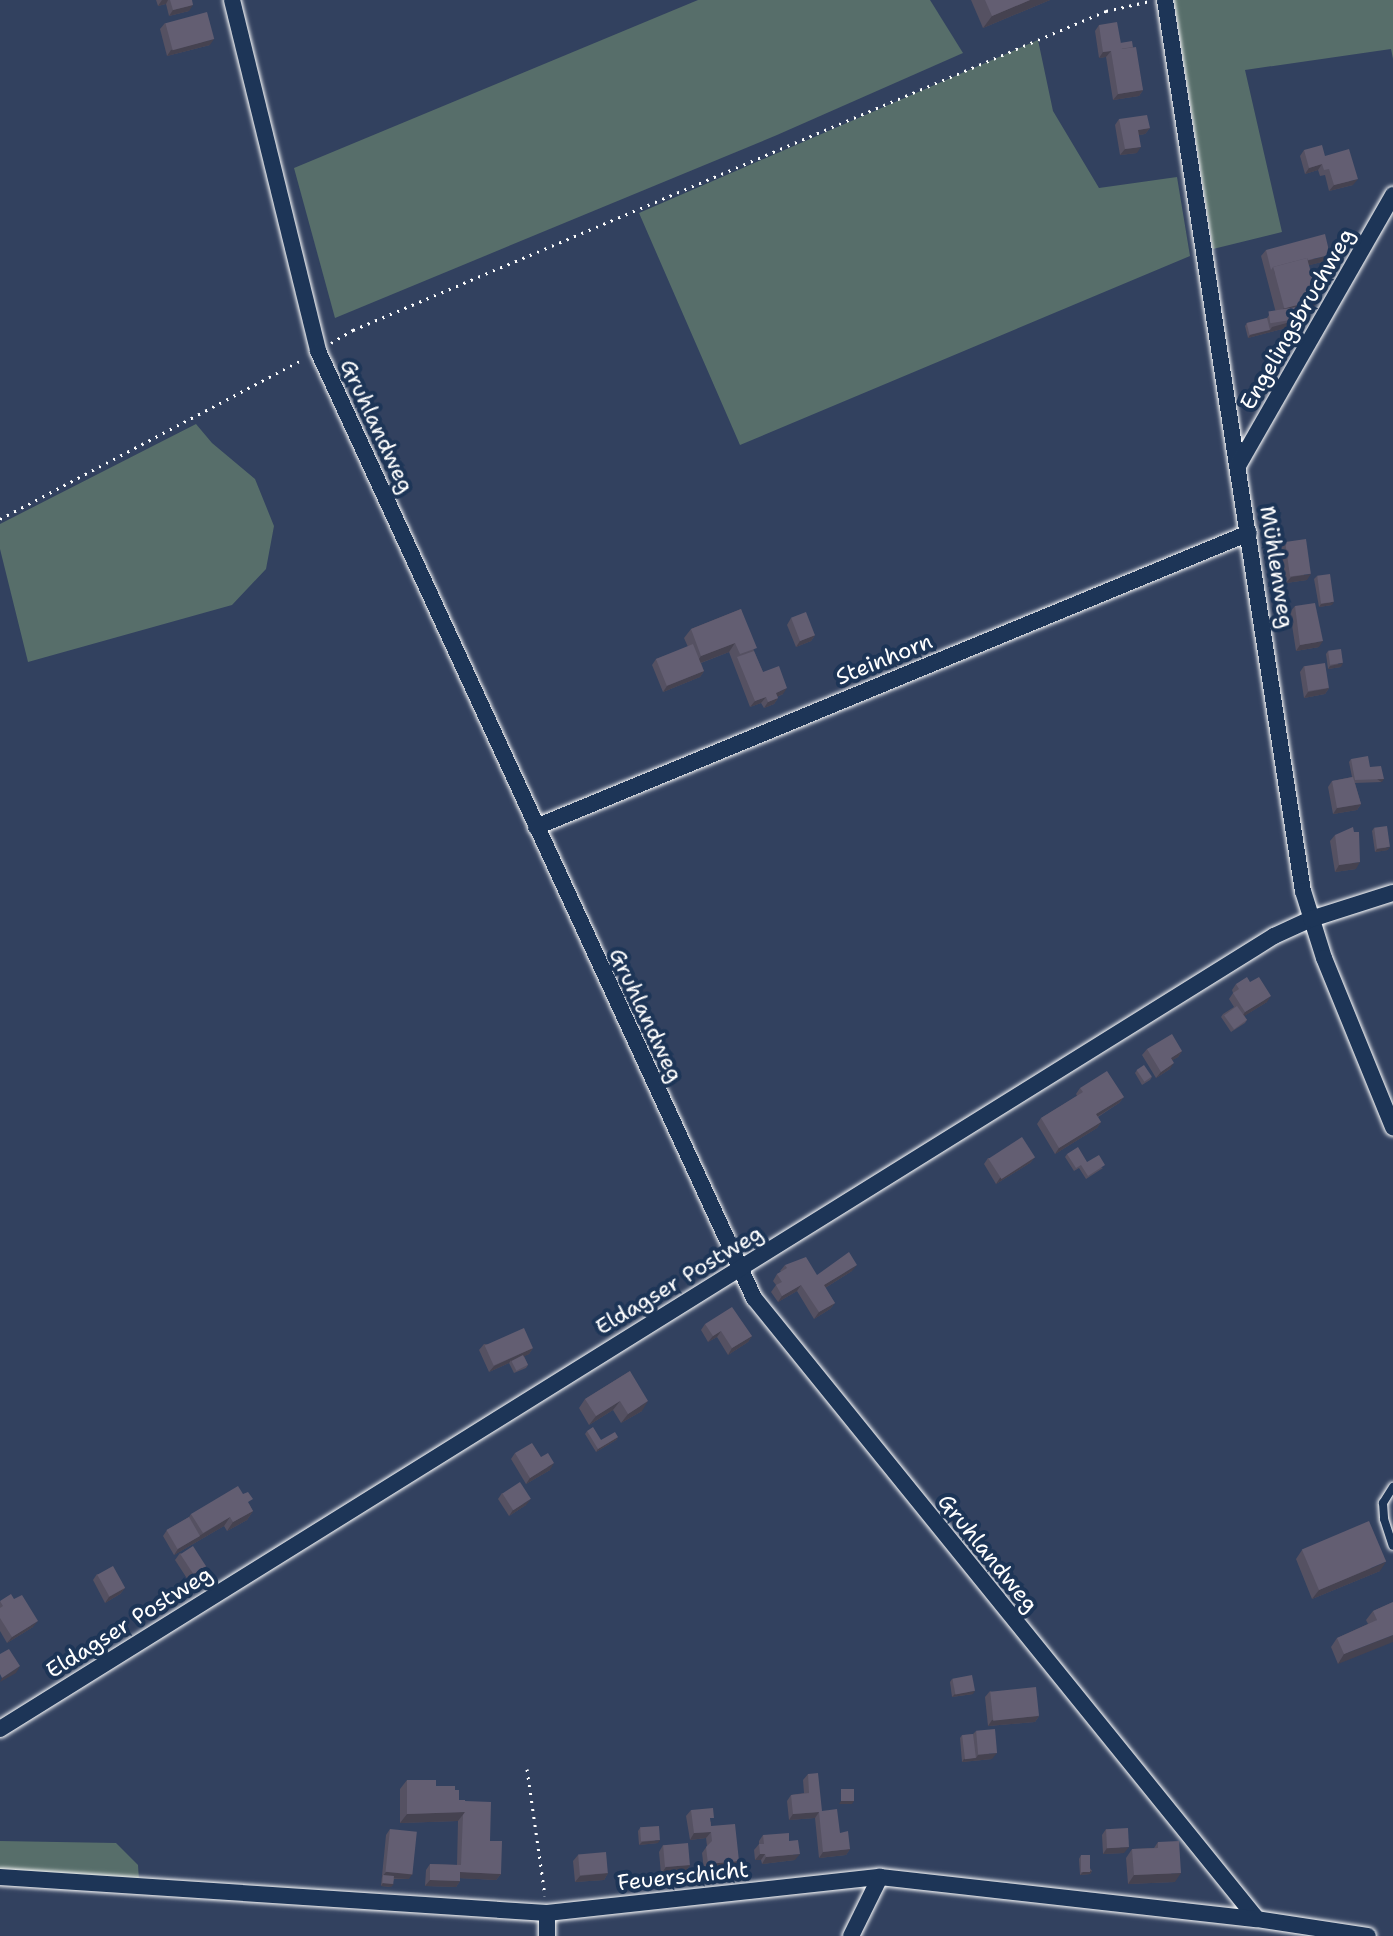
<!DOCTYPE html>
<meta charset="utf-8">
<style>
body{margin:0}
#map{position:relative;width:1393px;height:1936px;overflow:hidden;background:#32415f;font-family:"Shantell Sans",sans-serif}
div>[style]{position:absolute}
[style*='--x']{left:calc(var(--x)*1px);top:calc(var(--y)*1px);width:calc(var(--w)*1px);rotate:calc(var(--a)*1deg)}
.green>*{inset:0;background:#576e6a}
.path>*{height:3px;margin-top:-1.5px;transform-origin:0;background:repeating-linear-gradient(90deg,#fff 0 2px,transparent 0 8px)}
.roads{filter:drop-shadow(0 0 2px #fff) drop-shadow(0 0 2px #fff)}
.lane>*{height:8px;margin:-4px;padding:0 4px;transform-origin:4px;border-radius:4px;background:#1d3557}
.street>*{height:16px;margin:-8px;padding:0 8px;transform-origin:8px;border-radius:8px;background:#1d3557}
.wall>*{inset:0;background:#555162}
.shaded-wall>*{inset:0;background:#454250;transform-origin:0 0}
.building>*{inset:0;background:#635e72;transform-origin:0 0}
span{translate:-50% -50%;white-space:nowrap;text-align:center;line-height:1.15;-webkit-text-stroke:8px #1d3557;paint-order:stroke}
.street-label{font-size:22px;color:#fff}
</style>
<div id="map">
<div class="green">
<i style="clip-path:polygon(698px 0,930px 0,963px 53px,777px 135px,335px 318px,294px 168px)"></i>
<i style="clip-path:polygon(1174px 0,1393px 0,1393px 59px,1391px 49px,1245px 70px,1282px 232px,1213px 249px)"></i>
<i style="clip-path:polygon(1038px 40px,1053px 111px,1099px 188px,1177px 177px,1190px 256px,740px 445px,639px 213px)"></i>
<i style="clip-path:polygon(196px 424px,212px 443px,255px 479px,274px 526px,266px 569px,232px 605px,28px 662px,0 549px,0 524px)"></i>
<i style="clip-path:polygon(0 1841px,116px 1843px,138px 1865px,139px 1880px,0 1871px)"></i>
</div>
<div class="path">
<i style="--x:331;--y:343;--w:26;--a:-31"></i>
<i style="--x:353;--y:330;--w:818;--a:-22.96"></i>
<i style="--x:1106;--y:11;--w:45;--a:-12.8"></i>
<i style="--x:0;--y:519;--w:343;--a:-27.8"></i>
<i style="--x:527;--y:1769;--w:128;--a:81.9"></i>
</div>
<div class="roads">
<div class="lane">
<i style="--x:1393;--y:1487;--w:19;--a:122"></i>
<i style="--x:1383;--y:1503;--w:16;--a:86"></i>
<i style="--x:1384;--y:1519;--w:28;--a:72"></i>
</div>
<div class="street">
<i style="--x:232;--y:0;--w:361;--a:76.2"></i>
<i style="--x:318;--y:351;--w:1043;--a:65.28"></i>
<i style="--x:754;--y:1298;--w:799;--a:50.99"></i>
<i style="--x:1165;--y:0;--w:902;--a:81.2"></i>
<i style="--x:1303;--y:891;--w:70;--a:72.6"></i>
<i style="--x:1324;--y:958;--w:183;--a:67.8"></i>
<i style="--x:1239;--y:464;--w:310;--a:-60.2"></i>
<i style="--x:536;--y:827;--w:771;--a:-22.41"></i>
<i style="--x:0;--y:1729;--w:1501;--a:-31.9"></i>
<i style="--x:1274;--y:936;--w:41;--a:-24.7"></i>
<i style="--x:1311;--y:919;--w:86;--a:-17.6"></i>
<i style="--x:0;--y:1877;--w:548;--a:3.77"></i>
<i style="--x:547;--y:1913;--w:335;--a:-6.2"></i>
<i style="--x:880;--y:1877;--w:379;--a:6.4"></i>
<i style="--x:1257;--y:1919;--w:112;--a:8.7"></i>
<i style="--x:547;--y:1913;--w:23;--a:90"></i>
<i style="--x:851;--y:1936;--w:66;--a:-63.8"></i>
</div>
</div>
<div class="wall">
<i style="clip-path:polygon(156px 0,192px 0,189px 11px,169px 16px,166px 4px,158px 6px)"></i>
<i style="clip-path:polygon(971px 0,1050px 0,983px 28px)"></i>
<i style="clip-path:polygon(165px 23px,210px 45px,167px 56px,160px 29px)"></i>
<i style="clip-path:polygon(1099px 25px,1120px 43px,1133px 47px,1143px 90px,1139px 96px,1113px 100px,1106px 57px,1099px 58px,1095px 31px)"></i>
<i style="clip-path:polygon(1119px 119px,1150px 128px,1145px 134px,1139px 135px,1137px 153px,1120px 155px,1115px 125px)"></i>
<i style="clip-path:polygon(1304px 150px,1325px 156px,1353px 185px,1329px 191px,1325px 175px,1320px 176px,1318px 170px,1305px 174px,1300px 156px)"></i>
<i style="clip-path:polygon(1266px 250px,1326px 261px,1309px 265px,1312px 309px,1304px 311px,1301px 324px,1248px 338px,1245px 326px,1247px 323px,1267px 318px,1269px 315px,1276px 313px,1261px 256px)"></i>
<i style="clip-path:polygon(1285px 542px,1307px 580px,1286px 583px,1281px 548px)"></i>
<i style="clip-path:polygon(1317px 576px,1332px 605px,1319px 607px,1314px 579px)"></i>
<i style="clip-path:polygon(1295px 606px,1319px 647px,1296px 651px,1290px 612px)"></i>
<i style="clip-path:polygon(741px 609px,754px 651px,763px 672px,783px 694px,777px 697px,778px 698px,774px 704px,764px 708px,761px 703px,750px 707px,729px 652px,701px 663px,704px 671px,700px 677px,663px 692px,652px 665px,656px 659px,688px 647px,684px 638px,691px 629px)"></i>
<i style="clip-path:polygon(791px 618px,815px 635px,811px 641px,796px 647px,787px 625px)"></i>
<i style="clip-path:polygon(1328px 651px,1341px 667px,1328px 669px,1326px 654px)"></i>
<i style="clip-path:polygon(1304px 666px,1329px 688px,1325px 694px,1304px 698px,1300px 672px)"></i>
<i style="clip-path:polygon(1351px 759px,1370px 767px,1382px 782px,1355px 783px,1361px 804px,1357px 810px,1333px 814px,1328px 787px,1332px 781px,1352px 777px,1349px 762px)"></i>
<i style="clip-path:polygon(1374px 828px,1388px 850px,1375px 852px,1372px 831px)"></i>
<i style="clip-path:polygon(1335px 835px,1356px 869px,1335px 872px,1330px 841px)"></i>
<i style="clip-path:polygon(1250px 982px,1267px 1002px,1244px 1016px,1247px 1020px,1245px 1023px,1231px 1032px,1221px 1017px,1223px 1014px,1234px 1007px,1229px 999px,1233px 993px,1232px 990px,1236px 984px)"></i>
<i style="clip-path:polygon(1147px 1049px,1182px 1051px,1178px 1057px,1172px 1060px,1170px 1069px,1156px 1078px,1142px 1055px)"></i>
<i style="clip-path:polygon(1137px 1070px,1152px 1077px,1150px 1080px,1142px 1085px,1135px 1073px)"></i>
<i style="clip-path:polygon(1080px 1088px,1124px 1097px,1119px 1103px,1098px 1117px,1101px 1122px,1097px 1128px,1055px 1154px,1037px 1124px,1041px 1118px,1077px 1096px,1076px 1094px)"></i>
<i style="clip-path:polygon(1067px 1154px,1087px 1162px,1103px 1168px,1086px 1179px,1079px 1168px,1074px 1171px,1065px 1157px)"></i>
<i style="clip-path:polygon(1035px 1157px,1030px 1163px,996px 1184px,984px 1164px,988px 1158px)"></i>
<i style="clip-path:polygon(785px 1265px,817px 1275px,852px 1271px,825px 1288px,835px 1303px,830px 1309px,814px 1319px,797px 1291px,778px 1302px,771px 1292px,776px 1285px,773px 1281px,777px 1274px,781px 1272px,780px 1271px)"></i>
<i style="clip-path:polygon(705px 1324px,752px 1336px,748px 1342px,728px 1355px,717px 1337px,708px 1342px,701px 1330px)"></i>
<i style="clip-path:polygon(484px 1344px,533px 1348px,529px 1354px,524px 1356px,528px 1365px,526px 1368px,514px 1373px,509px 1363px,489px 1372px,479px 1350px)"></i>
<i style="clip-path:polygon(630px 1371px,642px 1411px,621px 1423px,613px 1410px,589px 1425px,579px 1408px,585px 1399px)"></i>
<i style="clip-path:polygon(587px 1431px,601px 1440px,618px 1437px,616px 1440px,596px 1452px,585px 1434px)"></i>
<i style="clip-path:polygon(515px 1453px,541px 1457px,550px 1470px,526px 1484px,511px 1459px)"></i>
<i style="clip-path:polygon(502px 1493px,526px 1505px,509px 1516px,498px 1499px)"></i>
<i style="clip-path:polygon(249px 1504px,253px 1511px,247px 1520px,227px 1531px,224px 1526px,174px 1555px,163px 1536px,167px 1530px,189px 1517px,191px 1514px)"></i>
<i style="clip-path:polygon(1302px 1550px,1380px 1571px,1312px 1599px,1296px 1559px)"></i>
<i style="clip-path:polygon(180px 1553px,206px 1566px,201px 1573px,188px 1580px,175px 1560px)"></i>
<i style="clip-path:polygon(97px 1574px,125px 1588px,120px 1594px,105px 1603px,93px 1580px)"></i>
<i style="clip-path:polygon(0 1601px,33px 1627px,7px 1643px,0 1631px)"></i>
<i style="clip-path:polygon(1393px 1602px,1338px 1664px,1331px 1647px,1337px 1638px,1368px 1624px,1366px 1620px,1373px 1611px)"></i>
<i style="clip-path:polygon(952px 1679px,973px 1694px,952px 1697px,950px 1682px)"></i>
<i style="clip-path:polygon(990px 1691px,1039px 1716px,1035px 1722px,988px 1726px,985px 1697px)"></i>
<i style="clip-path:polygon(976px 1731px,992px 1759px,962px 1762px,960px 1738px,962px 1735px,973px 1734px)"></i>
<i style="clip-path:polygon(808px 1774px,822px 1811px,840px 1833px,850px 1849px,846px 1855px,819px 1858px,815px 1818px,789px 1820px,787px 1801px,791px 1795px,804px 1793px,803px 1780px)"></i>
<i style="clip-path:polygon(407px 1780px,455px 1790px,459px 1800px,490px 1841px,501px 1874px,496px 1880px,460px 1878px,460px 1881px,456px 1887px,425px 1886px,426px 1870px,430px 1864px,457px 1865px,458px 1821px,400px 1823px,400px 1789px)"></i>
<i style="clip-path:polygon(691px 1810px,711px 1822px,711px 1826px,739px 1861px,735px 1867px,704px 1870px,702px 1853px,707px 1846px,706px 1838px,690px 1840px,686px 1816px)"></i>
<i style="clip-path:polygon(640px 1828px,658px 1843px,639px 1845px,638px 1831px)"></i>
<i style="clip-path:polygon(390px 1829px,409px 1879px,394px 1879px,391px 1887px,381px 1886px,386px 1835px)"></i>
<i style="clip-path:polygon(1106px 1829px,1124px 1853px,1103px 1854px,1102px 1835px)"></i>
<i style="clip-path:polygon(763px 1835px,789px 1841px,795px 1860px,762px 1864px,761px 1860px,755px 1860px,754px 1850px,759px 1844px,759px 1841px)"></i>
<i style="clip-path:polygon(1158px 1842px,1175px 1882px,1128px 1884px,1126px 1858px,1132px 1849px,1154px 1848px)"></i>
<i style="clip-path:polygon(663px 1845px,690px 1865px,686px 1871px,661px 1874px,659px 1852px)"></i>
<i style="clip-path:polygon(578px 1855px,608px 1873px,604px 1880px,575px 1882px,573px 1861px)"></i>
<i style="clip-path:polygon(1081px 1855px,1092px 1871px,1090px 1874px,1080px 1875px,1079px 1859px)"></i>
</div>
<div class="shaded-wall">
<i style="clip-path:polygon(162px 0,168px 0,166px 4px,158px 6px)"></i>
<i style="clip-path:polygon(1030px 0,1050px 0,983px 28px,992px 16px)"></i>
<i style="clip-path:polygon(193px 5px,189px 11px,169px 16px,173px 10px)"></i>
<i style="clip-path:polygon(214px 39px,210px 45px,167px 56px,171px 50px)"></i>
<i style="clip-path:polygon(1111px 51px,1106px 57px,1099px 58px,1103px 52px)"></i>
<i style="clip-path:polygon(1143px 90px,1139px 96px,1113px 100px,1118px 94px)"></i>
<i style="clip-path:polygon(1150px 128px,1145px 134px,1134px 136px,1138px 130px)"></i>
<i style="clip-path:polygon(1141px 147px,1137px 153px,1120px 155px,1125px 149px)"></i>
<i style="clip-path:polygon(1322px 164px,1318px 170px,1305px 174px,1309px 168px)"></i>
<i style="clip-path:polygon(1358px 179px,1353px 185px,1329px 191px,1334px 185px)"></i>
<i style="clip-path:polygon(1330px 255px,1326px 261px,1275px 274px,1274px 269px)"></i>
<i style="clip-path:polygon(1318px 300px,1312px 309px,1277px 317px,1284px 308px)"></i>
<i style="clip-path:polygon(1305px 318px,1301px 324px,1248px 338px,1250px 335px,1270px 330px,1272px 327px)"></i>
<i style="clip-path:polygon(1311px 574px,1307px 580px,1286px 583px,1291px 577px)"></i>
<i style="clip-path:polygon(1334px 602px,1332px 605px,1319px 607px,1321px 604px)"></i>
<i style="clip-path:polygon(815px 635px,811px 641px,796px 647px,800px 641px)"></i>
<i style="clip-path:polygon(1323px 641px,1319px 647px,1296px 651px,1300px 645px)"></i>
<i style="clip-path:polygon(735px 643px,729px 652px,695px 665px,701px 656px)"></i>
<i style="clip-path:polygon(1343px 663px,1341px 667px,1328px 669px,1330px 666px)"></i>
<i style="clip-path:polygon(704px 671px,700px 677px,663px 692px,667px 686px)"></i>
<i style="clip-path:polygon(787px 688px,783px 694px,772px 699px,776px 693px)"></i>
<i style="clip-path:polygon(1329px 688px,1325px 694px,1304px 698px,1308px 692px)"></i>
<i style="clip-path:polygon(766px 697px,761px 703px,750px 707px,755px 701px)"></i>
<i style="clip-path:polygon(778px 698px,774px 704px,764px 708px,768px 702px)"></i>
<i style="left:1384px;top:779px;width:4px;height:29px;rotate:124deg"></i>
<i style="clip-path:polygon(1361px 804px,1357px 810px,1333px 814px,1337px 808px)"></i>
<i style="clip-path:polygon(1390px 847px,1388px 850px,1375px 852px,1377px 849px)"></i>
<i style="clip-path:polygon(1360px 862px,1356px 869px,1335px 872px,1339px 865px)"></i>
<i style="clip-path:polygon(1271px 996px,1267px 1002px,1241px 1018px,1245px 1012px)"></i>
<i style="clip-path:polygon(1182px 1051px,1178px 1057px,1166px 1064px,1171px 1058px)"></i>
<i style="clip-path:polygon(1174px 1063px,1170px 1069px,1156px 1078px,1161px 1072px)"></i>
<i style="clip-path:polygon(1124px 1097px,1119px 1103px,1092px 1120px,1096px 1114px)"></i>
<i style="clip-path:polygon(1101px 1122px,1097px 1128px,1055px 1154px,1059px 1148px)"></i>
<i style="clip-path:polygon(1035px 1157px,1030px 1163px,996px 1184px,1000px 1178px)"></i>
<i style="clip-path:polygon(857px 1265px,852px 1271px,820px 1291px,824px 1285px)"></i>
<i style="clip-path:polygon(801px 1285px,797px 1291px,778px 1302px,782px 1296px)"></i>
<i style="clip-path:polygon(835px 1303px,830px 1309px,814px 1319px,819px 1312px)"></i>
<i style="clip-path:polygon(721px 1331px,717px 1337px,708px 1342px,713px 1336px)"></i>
<i style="clip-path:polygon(752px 1336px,748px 1342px,728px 1355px,732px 1348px)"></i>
<i style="clip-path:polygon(533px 1348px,529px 1354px,512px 1362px,511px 1360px,509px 1363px,489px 1372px,494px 1366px)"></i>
<i style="clip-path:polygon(620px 1401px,613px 1410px,589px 1425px,596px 1416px)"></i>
<i style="clip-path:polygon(648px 1401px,642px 1411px,621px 1423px,628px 1414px)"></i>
<i style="clip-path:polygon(618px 1437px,616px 1440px,596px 1452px,598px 1449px)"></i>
<i style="clip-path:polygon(554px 1463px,550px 1470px,526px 1484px,530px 1478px)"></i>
<i style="clip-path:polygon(531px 1499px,526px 1505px,509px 1516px,513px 1510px)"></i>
<i style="clip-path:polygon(253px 1511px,247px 1520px,227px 1531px,233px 1522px)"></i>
<i style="clip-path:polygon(230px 1517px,224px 1526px,174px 1555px,178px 1549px)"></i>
<i style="clip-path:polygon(1386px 1562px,1380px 1571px,1312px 1599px,1319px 1590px)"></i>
<i style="clip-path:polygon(206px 1566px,201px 1573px,188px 1580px,193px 1574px)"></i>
<i style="clip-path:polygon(125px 1588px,120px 1594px,105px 1603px,109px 1597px)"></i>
<i style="clip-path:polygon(38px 1621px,33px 1627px,7px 1643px,12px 1637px)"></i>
<i style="clip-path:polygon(1393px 1635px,1393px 1642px,1338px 1664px,1344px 1654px)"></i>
<i style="clip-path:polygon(20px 1666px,16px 1673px,0 1682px,2px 1678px)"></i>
<i style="clip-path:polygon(975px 1691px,973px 1694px,952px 1697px,955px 1694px)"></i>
<i style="clip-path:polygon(1039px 1716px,1035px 1722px,988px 1726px,992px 1720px)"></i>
<i style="clip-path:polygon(997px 1753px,992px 1759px,962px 1762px,964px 1759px,976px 1758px,978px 1755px)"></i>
<i style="clip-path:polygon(841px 1801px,854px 1801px,852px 1804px,839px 1804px)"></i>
<i style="clip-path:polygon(465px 1812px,458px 1821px,400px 1823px,407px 1814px)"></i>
<i style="clip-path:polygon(819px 1812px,815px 1818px,789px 1820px,793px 1814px)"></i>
<i style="clip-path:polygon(711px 1832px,706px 1838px,690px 1840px,694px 1833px)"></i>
<i style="clip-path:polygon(660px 1840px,658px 1843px,639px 1845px,642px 1842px)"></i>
<i style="clip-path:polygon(1129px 1847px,1124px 1853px,1103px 1854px,1107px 1848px)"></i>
<i style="clip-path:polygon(850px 1849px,846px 1855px,819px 1858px,823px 1852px)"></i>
<i style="clip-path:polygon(760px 1854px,765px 1854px,761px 1860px,755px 1860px)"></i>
<i style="clip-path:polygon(800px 1854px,795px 1860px,762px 1864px,766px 1857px)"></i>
<i style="clip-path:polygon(739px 1861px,735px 1867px,704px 1870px,708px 1864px)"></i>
<i style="clip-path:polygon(690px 1865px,686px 1871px,661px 1874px,666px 1867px)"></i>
<i style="clip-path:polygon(1092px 1871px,1090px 1874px,1080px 1875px,1083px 1872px)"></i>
<i style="clip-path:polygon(386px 1872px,413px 1873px,409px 1879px,383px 1878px,383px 1875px,381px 1878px)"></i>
<i style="clip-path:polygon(460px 1872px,501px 1874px,496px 1880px,456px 1878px)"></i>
<i style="clip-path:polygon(608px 1873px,604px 1880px,575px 1882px,580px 1876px)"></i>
<i style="clip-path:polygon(1181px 1873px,1175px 1882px,1128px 1884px,1134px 1875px)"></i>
<i style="clip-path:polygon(430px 1880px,460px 1881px,456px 1887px,425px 1886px)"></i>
<i style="clip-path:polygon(383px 1883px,394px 1884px,391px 1887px,381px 1886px)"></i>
</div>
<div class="building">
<i style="clip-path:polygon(170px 0,192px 0,193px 5px,173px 10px)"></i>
<i style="clip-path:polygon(985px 0,1030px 0,992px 16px)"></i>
<i style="left:207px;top:12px;width:28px;height:43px;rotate:75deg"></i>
<i style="clip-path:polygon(1117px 22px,1122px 49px,1136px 47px,1143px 90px,1118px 94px,1111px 51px,1103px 52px,1099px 25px)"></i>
<i style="left:1132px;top:41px;width:6px;height:12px;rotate:81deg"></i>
<i style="clip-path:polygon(1147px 115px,1150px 128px,1138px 130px,1141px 147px,1125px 149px,1119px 119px)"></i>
<i style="clip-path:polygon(1322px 145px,1325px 156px,1349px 149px,1358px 179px,1334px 185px,1329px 169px,1324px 170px,1322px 164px,1309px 168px,1304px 150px)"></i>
<i style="clip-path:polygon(1325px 234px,1330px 255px,1308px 260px,1307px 258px,1273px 267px,1271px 270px,1266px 250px)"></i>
<i style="left:1307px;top:258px;width:43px;height:35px;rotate:75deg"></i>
<i style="left:1303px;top:306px;width:12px;height:35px;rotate:81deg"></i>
<i style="left:1267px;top:318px;width:12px;height:21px;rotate:76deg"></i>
<i style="left:1306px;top:539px;width:35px;height:21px;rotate:82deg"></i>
<i style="left:1330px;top:574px;width:28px;height:13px;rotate:82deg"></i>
<i style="clip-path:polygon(1315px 603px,1323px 641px,1300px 645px,1295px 606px)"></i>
<i style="clip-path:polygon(741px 609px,757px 648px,740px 654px,735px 643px,701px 656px,691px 629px)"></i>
<i style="left:806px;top:612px;width:25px;height:16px;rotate:69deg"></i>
<i style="left:693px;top:644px;width:29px;height:40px;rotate:68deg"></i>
<i style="left:1341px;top:649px;width:14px;height:13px;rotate:82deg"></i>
<i style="clip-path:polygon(754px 651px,763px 672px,779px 666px,787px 688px,776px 693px,778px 698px,768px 702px,766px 697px,755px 701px,737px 657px)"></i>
<i style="left:1325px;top:663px;width:25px;height:21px;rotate:81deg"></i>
<i style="clip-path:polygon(1368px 756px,1370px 767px,1381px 766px,1384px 779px,1355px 780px,1351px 759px)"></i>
<i style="clip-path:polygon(1353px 777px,1361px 804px,1337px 808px,1332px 781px)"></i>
<i style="left:1387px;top:826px;width:21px;height:13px;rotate:82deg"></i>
<i style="clip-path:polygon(1353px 827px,1354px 832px,1359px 832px,1360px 862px,1339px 865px,1335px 835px)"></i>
<i style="clip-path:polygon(1247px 977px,1250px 982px,1259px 977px,1271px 996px,1245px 1012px,1233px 993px,1239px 989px,1236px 984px)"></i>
<i style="left:1237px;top:1006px;width:17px;height:16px;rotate:54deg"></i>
<i style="clip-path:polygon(1172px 1034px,1182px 1051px,1171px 1058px,1174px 1063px,1161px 1072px,1147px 1049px)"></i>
<i style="left:1144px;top:1065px;width:14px;height:9px;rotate:56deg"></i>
<i style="clip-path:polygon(1107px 1071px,1124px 1097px,1096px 1114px,1101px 1122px,1059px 1148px,1041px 1118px,1083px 1092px,1080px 1088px)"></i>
<i style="left:1022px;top:1137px;width:24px;height:40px;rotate:57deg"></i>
<i style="clip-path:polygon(1078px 1147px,1087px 1162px,1099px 1155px,1105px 1165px,1088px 1176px,1081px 1165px,1076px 1168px,1067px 1154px)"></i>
<i style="clip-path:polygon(849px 1252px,857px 1265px,824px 1285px,835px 1303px,819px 1312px,801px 1285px,782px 1296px,776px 1285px,782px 1282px,777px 1274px,787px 1268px,785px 1265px,806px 1257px,817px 1275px)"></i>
<i style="clip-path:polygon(732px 1307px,752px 1336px,732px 1348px,721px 1331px,713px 1336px,705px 1324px)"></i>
<i style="left:524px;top:1328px;width:22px;height:43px;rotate:66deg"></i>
<i style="left:523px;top:1355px;width:11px;height:13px;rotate:63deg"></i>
<i style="clip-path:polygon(630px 1371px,648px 1401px,628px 1414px,620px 1401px,596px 1416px,585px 1399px)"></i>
<i style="clip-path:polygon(593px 1427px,601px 1440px,615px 1432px,618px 1437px,598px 1449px,587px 1431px)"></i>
<i style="clip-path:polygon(532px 1443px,541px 1457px,548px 1453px,554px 1463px,530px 1478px,515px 1453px)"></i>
<i style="left:520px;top:1482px;width:20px;height:21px;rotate:57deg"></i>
<i style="clip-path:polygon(238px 1486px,243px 1494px,248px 1492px,253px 1499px,248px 1502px,253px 1511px,233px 1522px,230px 1517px,203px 1533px,191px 1514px)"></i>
<i style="left:189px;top:1517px;width:22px;height:26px;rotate:60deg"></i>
<i style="left:1369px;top:1521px;width:44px;height:73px;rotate:67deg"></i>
<i style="left:193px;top:1546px;width:24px;height:15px;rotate:57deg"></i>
<i style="left:113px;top:1566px;width:25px;height:18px;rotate:61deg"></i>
<i style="clip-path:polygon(11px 1594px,14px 1599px,22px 1595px,38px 1621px,12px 1637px,0 1618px,0 1608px,3px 1606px,0 1601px)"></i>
<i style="clip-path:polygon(1393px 1602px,1393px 1635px,1344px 1654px,1337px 1638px,1377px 1620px,1373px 1611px)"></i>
<i style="clip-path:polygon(9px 1649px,20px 1666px,2px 1678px,0 1674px,0 1654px)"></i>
<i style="left:972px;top:1675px;width:16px;height:20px;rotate:79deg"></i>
<i style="left:1036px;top:1687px;width:29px;height:46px;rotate:84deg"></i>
<i style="left:995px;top:1729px;width:24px;height:19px;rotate:85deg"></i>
<i style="left:973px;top:1734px;width:24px;height:11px;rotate:83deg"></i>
<i style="clip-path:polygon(818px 1773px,822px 1811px,837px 1809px,840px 1833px,848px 1831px,850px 1849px,823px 1852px,819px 1812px,793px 1814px,791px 1795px,809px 1793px,808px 1774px)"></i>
<i style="clip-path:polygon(407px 1780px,436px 1780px,436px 1790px,459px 1790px,459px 1800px,465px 1800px,465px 1812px,407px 1814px)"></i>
<i style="left:436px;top:1786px;width:19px;height:4px"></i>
<i style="left:841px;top:1789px;width:13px;height:12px"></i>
<i style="clip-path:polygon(465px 1801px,491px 1802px,490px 1841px,502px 1841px,501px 1874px,460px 1872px,460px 1881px,430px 1880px,430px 1864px,461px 1865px,463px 1815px,465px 1812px)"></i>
<i style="clip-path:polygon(713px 1808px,714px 1818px,710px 1818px,711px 1826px,735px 1824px,739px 1861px,708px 1864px,706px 1847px,712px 1841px,711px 1832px,694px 1833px,691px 1810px)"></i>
<i style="left:659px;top:1826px;width:14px;height:19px;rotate:86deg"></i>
<i style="left:1128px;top:1828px;width:19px;height:22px;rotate:87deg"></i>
<i style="left:390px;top:1829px;width:27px;height:43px;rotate:6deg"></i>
<i style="clip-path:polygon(789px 1833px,789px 1841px,798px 1840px,800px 1854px,766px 1857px,765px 1854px,760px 1854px,759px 1844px,764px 1844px,763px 1835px)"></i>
<i style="clip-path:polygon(1179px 1841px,1181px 1873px,1134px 1875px,1132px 1849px,1158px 1848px,1158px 1842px)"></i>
<i style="left:688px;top:1843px;width:22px;height:25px;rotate:85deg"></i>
<i style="left:606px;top:1852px;width:21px;height:28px;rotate:85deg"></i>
<i style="left:1081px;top:1855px;width:9px;height:17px"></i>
<i style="left:383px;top:1875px;width:11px;height:8px;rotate:5deg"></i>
</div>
<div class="street-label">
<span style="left:1297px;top:319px;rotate:-60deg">Engelingsbruchweg</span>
<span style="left:377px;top:426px;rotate:65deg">Gruhlandweg</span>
<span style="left:1277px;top:567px;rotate:81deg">Mühlenweg</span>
<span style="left:884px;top:659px;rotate:-22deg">Steinhorn</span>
<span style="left:646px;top:1015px;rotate:65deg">Gruhlandweg</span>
<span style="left:679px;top:1280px;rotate:-31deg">Eldagser Postweg</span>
<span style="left:988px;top:1553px;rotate:51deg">Gruhlandweg</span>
<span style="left:129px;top:1622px;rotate:-32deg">Eldagser Postweg</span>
<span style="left:683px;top:1876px;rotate:-6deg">Feuerschicht</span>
</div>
</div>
